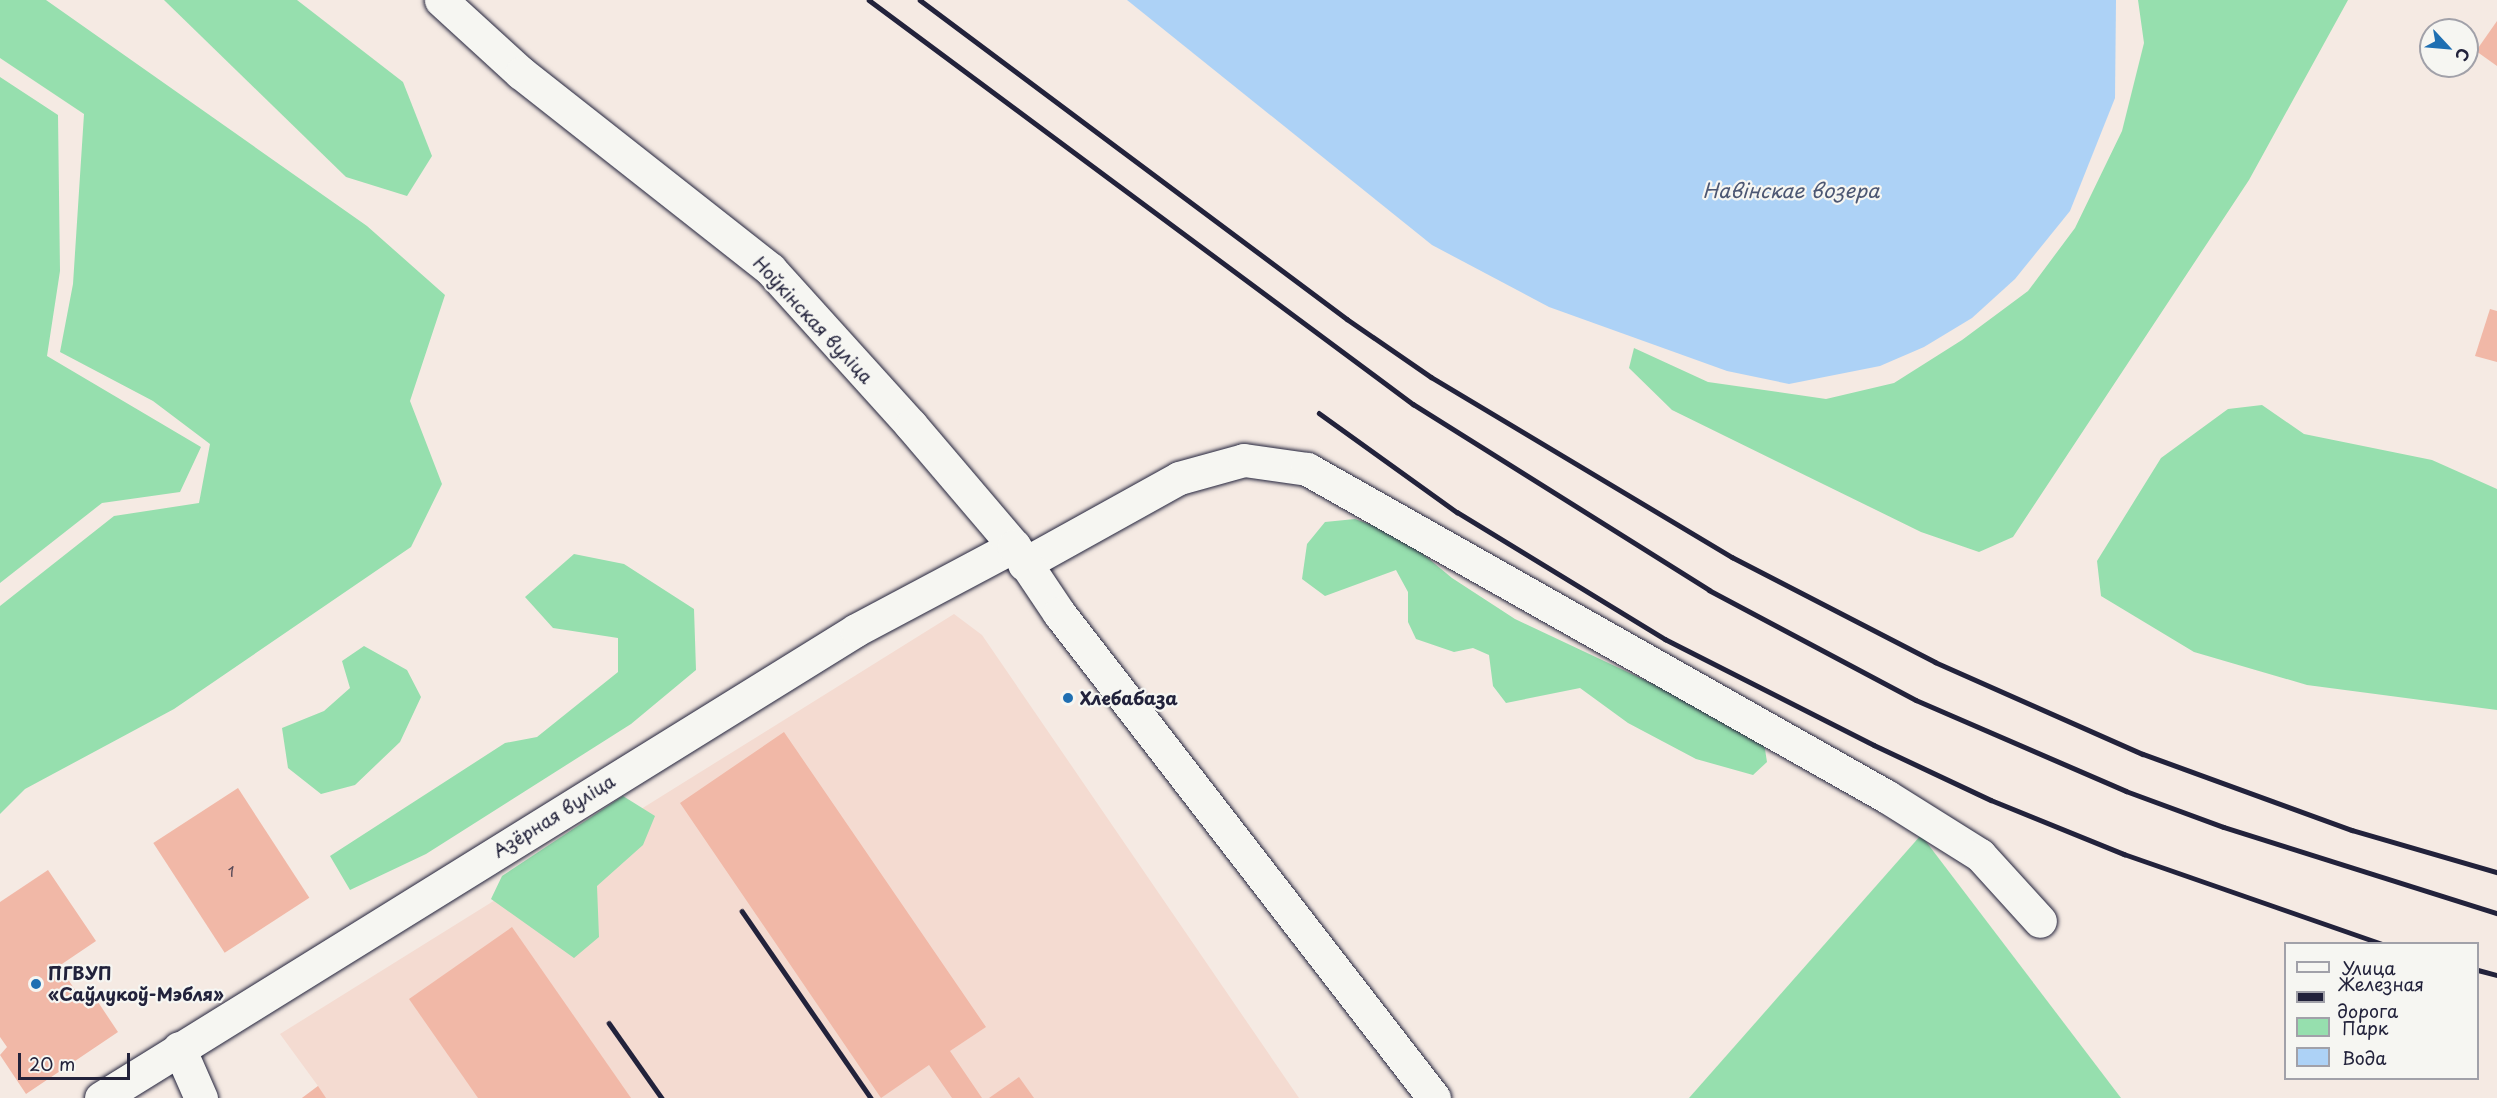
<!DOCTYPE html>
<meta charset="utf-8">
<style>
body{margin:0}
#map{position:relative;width:2497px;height:1098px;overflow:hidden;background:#f5eae3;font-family:"Playpen Sans",sans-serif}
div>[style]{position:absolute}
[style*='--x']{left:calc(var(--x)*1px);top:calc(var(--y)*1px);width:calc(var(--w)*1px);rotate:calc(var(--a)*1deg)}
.built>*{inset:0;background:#f4dbd1}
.green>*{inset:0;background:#96dfae}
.water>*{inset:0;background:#add2f6}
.building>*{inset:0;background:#f1b8a7;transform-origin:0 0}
.roads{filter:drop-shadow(0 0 2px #22223b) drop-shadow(0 0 2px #22223b)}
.minor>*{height:33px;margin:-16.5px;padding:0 16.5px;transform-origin:16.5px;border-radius:16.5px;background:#f6f6f2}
.major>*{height:33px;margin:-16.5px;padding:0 16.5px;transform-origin:16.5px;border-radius:16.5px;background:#f6f6f2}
.rail>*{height:4.5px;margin:-2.25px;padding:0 2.25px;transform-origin:2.25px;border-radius:2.25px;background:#22223b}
.dots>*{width:16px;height:16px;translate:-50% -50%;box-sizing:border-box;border:3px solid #f6f6f2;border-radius:50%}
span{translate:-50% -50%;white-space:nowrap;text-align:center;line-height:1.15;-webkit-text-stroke:4.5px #f6f6f2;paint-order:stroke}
.number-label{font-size:15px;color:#564856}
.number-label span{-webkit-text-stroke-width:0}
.street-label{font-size:18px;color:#22223b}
.poi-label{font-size:18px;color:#22223b;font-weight:700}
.left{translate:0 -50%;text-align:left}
.water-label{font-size:20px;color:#4c5773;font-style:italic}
.legend{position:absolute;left:2284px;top:942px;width:195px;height:138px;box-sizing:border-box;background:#f6f6f2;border:2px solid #a1a1a9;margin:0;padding:8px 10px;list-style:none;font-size:18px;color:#22223b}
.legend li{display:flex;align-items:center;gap:12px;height:30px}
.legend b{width:30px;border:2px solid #a1a1a9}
.north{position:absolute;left:2419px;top:18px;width:60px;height:60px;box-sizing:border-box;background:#f6f6f2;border:2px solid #a1a1a9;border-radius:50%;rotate:116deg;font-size:16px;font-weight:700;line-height:24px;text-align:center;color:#22223b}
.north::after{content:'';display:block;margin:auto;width:21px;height:27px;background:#1f6fb2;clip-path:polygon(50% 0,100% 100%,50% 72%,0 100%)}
.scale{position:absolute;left:18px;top:1053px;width:112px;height:27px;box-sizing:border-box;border:3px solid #22223b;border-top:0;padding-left:8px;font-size:18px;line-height:21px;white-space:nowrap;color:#22223b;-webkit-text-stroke:4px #f6f6f2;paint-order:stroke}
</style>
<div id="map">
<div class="built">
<i style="clip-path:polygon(954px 614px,982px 635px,1299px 1098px,302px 1098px,318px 1086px,280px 1034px)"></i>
</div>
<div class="green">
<i style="clip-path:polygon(0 0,46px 0,367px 226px,445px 295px,410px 401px,442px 484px,411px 547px,174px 709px,25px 789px,0 814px,0 606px,114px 516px,199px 503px,210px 444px,153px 401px,60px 352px,73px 284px,84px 114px,0 58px)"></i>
<i style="clip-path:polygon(164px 0,297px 0,403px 82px,432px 156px,407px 196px,346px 177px)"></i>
<i style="clip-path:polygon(2138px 0,2348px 0,2249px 180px,2013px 537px,1979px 552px,1921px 532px,1672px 410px,1629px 368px,1634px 348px,1708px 382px,1826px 399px,1894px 383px,1962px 340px,2028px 291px,2075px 228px,2122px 131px,2144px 43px)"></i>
<i style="clip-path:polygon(0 77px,58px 115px,60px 271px,47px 356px,201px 447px,180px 492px,102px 503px,0 583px)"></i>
<i style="clip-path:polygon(2262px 405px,2304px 434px,2432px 460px,2497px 489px,2497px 710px,2307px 685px,2194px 652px,2101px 596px,2097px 561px,2161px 458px,2228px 409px)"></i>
<i style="clip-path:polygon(1355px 519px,1400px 535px,1452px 578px,1515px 619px,1738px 724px,1764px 743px,1767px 762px,1753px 775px,1696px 759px,1628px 723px,1580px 688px,1506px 703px,1493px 686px,1489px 655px,1473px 648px,1454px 652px,1416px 639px,1408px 622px,1408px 592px,1396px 570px,1325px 596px,1302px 579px,1307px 544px,1325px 522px)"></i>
<i style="clip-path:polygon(574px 554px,624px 564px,694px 609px,696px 670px,631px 724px,426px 854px,350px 890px,330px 856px,505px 743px,537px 737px,618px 672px,618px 638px,553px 628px,525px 597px)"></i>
<i style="clip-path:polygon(364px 646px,407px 670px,421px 697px,400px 742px,355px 785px,321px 794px,288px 768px,282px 728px,324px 711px,350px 688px,342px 661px)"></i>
<i style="clip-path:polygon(623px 796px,655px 816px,643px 845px,597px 886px,599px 937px,574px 958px,491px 899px,502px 876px)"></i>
<i style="clip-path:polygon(1921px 835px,2121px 1098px,1689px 1098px)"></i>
</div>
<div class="water">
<i style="clip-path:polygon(1127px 0,2116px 0,2115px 98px,2070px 211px,2015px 279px,1972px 318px,1924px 347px,1880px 366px,1789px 384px,1727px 371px,1549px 307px,1432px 245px)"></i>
</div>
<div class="building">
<i style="clip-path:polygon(2497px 21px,2497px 66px,2476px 51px)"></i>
<i style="clip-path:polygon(2490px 309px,2497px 311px,2497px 362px,2475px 356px)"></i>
<i style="clip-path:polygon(784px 732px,986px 1027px,950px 1051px,982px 1098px,952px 1098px,929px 1065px,881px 1098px,680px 803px)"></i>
<i style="left:238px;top:788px;width:131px;height:101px;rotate:57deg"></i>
<i style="clip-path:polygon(48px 870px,96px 941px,59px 966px,88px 1009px,98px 1002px,118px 1032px,26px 1094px,0 1055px,7px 1047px,0 1037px,0 902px)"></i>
<i style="clip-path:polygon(512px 927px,631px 1098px,478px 1098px,409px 999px)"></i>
<i style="clip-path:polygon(1019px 1077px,1034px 1098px,989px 1098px)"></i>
<i style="clip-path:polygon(318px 1086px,326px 1098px,302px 1098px)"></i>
</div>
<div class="roads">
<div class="minor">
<i style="--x:1024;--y:564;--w:177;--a:-29"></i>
<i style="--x:1179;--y:478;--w:67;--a:-15.5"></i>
<i style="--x:1244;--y:460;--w:64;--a:8.1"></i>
<i style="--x:1307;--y:469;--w:665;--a:29.46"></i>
<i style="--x:1886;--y:796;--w:111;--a:32.1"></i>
<i style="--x:1980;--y:855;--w:89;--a:47.7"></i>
<i style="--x:179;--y:1048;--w:55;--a:66.3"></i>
<i style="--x:101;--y:1098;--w:888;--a:-31.79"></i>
<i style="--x:856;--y:630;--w:179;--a:-28"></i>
</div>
<div class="major">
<i style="--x:441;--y:0;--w:108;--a:42.4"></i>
<i style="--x:521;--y:73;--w:317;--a:38.2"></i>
<i style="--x:770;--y:269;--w:210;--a:47.9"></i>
<i style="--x:911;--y:425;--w:159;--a:49.6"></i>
<i style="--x:1014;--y:546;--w:81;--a:56.1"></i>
<i style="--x:1059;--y:613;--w:613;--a:52.29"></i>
</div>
</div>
<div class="rail">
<i style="--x:869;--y:0;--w:678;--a:36.6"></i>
<i style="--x:1413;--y:404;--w:350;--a:32.1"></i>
<i style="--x:1709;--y:590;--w:234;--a:28"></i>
<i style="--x:1916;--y:700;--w:229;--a:23.4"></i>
<i style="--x:2126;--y:791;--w:104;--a:20.2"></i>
<i style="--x:2224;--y:827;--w:286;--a:17.5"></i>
<i style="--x:920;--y:0;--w:533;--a:36.76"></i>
<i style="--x:1347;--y:319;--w:102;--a:34.6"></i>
<i style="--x:1431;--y:377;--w:351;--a:30.9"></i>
<i style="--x:1732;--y:557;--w:229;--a:27.3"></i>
<i style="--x:1935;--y:662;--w:227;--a:23.9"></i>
<i style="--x:2143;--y:754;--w:222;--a:20"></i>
<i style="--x:2352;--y:830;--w:151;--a:16.2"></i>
<i style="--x:1319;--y:413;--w:170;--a:35.7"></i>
<i style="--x:1457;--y:512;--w:244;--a:31.4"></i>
<i style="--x:1665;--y:639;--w:234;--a:26.9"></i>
<i style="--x:1874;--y:745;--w:129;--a:25.2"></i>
<i style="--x:1991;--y:800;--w:144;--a:22.1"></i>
<i style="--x:2124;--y:854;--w:274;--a:19.2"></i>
<i style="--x:742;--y:911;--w:227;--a:55.4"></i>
<i style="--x:2478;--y:970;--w:20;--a:15"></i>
<i style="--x:609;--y:1023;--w:92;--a:54.8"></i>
</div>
<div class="dots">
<i style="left:1068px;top:698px;background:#1f6fb2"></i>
<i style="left:36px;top:984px;background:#1f6fb2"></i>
</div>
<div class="number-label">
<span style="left:231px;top:871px">1</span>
</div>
<div class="street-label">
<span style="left:813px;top:320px;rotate:47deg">Ноўкінская вуліца</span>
<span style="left:554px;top:816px;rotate:-32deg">Азёрная вуліца</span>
</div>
<div class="poi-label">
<span class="left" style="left:1080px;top:698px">Хлебабаза</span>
<span class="left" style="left:48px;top:984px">ПГВУП<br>«Саўлукоў-Мэбля»</span>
</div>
<div class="water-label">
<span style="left:1791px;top:190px">Навінскае возера</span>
</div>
<ul class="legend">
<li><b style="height:8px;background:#f6f6f2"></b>Улица</li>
<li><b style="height:8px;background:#22223b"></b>Железная дорога</li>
<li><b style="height:16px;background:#96dfae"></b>Парк</li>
<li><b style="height:16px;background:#add2f6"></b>Вода</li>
</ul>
<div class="north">С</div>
<div class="scale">20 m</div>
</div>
